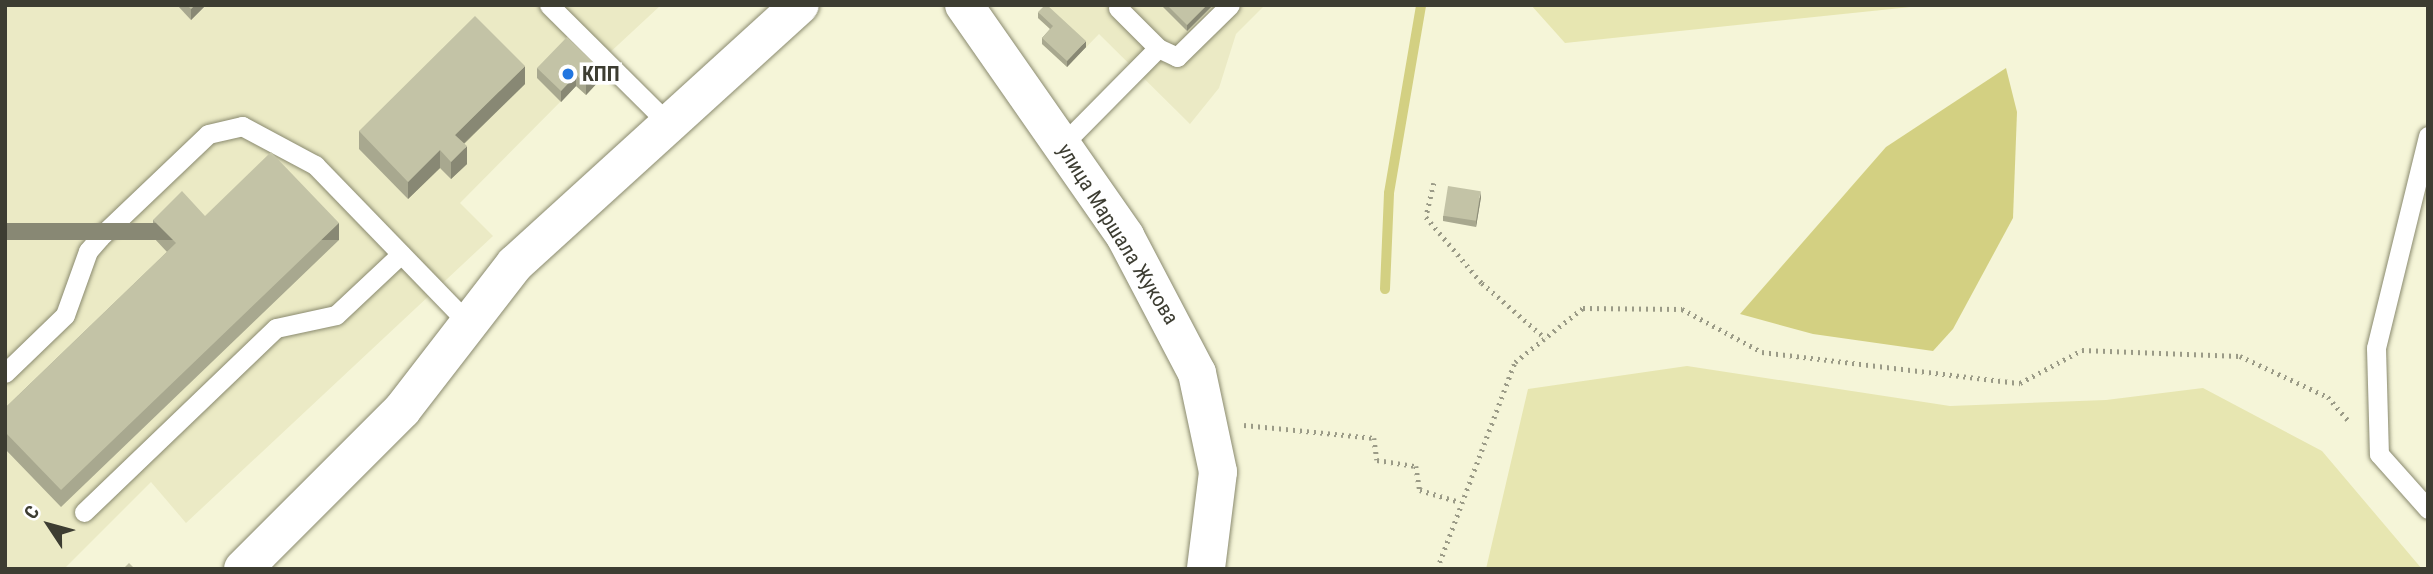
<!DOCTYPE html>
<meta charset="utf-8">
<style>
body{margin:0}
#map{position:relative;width:2433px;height:574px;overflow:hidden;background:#f5f5d8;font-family:"Roboto Condensed",sans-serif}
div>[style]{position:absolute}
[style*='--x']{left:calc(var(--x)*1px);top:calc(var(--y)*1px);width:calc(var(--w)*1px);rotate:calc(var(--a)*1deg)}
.built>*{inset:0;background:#ebeac5}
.green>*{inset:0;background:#e7e6b1}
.water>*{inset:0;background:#d3d082}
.stream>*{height:10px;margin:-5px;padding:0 5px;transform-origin:5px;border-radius:5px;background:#d3d082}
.path>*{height:4.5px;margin-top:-2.25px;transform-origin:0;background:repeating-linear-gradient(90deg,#9b9b87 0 2px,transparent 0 7px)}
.roads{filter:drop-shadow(0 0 2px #8a8a6f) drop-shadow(0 0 2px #8a8a6f)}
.lane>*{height:19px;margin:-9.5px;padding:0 9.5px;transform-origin:9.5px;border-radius:9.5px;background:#fff}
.street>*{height:38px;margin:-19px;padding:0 19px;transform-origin:19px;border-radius:19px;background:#fff}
.wall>*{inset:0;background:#a8a88f}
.shaded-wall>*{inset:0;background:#888874;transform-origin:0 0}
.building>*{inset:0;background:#c3c3a6;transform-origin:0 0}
.dots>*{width:19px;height:19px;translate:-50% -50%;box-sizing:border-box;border:4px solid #fff;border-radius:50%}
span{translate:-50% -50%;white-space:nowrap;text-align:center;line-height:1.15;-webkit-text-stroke:7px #fff;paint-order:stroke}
.poi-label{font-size:21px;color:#3d3d32;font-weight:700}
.left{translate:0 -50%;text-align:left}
.street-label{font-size:21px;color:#3d3d32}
.frame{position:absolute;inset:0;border:7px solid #3d3d32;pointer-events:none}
.north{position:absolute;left:14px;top:490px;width:70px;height:70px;-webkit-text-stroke:5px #fff;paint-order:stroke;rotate:306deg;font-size:19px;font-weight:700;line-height:28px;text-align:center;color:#3d3d32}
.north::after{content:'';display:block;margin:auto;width:24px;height:32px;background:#3d3d32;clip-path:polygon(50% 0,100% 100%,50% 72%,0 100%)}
</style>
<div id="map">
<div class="built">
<i style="clip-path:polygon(5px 5px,661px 5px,591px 70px,586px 95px,576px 86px,460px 203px,493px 236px,186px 523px,151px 482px,64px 569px,5px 569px)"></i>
<i style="clip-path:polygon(1041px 5px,1265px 5px,1236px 34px,1219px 88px,1190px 124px,1099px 34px,1067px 67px,1042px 44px,1053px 32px,1038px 18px,1046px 10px)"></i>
</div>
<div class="green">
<i style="clip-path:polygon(1531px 5px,1930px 5px,1565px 43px)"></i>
<i style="clip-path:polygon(1687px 366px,1950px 406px,2106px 400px,2203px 388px,2322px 451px,2422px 569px,1486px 569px,1528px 389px)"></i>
</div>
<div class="water">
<i style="clip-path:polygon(2006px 68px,2017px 112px,2013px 218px,1953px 329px,1933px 351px,1813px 334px,1740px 314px,1886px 147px)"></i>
</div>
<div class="stream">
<i style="--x:1385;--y:289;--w:96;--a:-87.6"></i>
<i style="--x:1389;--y:193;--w:191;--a:-80.3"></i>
</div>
<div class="path">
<i style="--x:1434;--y:183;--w:35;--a:103"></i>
<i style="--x:1426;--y:217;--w:87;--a:49.7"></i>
<i style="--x:1482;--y:283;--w:84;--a:41.1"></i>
<i style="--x:1244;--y:425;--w:131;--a:5.7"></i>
<i style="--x:1374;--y:438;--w:22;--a:82"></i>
<i style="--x:1377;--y:460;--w:39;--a:9"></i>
<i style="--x:1416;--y:466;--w:24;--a:81"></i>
<i style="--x:1420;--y:490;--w:42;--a:16.7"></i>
<i style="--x:1437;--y:569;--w:221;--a:-69.4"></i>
<i style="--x:1515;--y:362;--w:87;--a:-38.5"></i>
<i style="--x:1583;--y:308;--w:99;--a:0.6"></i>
<i style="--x:1682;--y:309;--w:91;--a:28.3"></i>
<i style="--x:1762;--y:352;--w:260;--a:6.9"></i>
<i style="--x:2020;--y:383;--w:70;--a:-28"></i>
<i style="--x:2082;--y:350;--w:158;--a:2.2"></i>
<i style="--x:2240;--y:356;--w:97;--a:25"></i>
<i style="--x:2328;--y:397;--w:33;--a:49"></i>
</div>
<div class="roads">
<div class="lane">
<i style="--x:549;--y:5;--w:166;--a:44.8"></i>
<i style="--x:1118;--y:8;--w:57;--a:45"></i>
<i style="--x:2428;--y:136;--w:218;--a:103.8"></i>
<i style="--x:2376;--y:348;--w:106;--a:88.4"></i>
<i style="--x:2379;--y:454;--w:74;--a:48.3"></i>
<i style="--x:1063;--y:144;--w:135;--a:-45.3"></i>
<i style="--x:1158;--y:48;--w:21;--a:25"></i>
<i style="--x:1177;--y:57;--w:74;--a:-44.5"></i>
<i style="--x:5;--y:373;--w:83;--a:-44"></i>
<i style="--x:65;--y:315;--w:68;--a:-70.2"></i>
<i style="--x:88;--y:251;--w:18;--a:-49"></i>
<i style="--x:100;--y:237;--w:149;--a:-43.6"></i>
<i style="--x:208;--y:134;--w:35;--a:-13"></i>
<i style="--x:242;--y:126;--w:83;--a:28.1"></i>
<i style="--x:315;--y:165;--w:220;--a:45.9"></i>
<i style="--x:84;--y:512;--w:266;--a:-43.8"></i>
<i style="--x:276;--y:328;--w:61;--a:-12.2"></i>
<i style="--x:336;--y:315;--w:89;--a:-43.2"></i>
</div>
<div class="street">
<i style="--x:964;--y:5;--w:282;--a:55.1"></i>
<i style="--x:1125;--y:236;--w:155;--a:62.3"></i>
<i style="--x:1197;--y:373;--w:101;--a:78"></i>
<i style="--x:1218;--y:472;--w:98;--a:97.1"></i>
<i style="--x:243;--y:569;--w:225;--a:-45"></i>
<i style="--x:402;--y:410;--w:185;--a:-52.3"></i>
<i style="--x:515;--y:264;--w:385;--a:-42.3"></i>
</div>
</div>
<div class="wall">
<i style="clip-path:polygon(177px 5px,206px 5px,191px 20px)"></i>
<i style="clip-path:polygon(1161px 5px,1213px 5px,1187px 31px)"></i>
<i style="clip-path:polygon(1038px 12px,1086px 47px,1067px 67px,1042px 44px,1042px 38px,1050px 29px,1038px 18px)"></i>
<i style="clip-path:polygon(537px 68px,600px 80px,586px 95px,576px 86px,561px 102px,537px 78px)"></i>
<i style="clip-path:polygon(525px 84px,464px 144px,467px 164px,451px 179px,440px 168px,408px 199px,359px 149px,359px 131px)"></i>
<i style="clip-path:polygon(1481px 197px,1476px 227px,1443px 221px,1443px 216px)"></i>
<i style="clip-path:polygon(205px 216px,339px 240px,61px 507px,5px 449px,5px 408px,167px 252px,153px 237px,153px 220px)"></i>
</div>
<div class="shaded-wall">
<i style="clip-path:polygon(195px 5px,206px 5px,191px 20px,191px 9px)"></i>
<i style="clip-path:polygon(1207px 5px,1213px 5px,1187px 31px,1187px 25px)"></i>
<i style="clip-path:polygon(1086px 41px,1086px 47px,1067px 67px,1067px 61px)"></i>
<i style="clip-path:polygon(525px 66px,525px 84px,455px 152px,455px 135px)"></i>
<i style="clip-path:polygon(600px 69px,600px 80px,586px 95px,586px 84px)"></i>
<i style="clip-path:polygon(576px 75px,576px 86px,561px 102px,561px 91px)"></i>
<i style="clip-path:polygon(467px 146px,467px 164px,451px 179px,451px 162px)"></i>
<i style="clip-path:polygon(440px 150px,440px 168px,408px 199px,408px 182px)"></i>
<i style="clip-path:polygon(1481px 191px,1481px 197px,1476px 227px,1476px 222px)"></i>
<i style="left:339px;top:223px;width:17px;height:385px;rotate:90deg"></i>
</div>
<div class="building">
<i style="clip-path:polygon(187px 5px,195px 5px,191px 9px)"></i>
<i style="clip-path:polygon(1045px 5px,1047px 5px,1086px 41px,1067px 61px,1042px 38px,1053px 26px,1038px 12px)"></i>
<i style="clip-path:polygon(1167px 5px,1207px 5px,1187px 25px)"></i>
<i style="clip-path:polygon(475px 16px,525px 66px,455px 135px,467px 146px,451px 162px,440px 150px,408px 182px,359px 131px)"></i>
<i style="clip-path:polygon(567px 37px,600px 69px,586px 84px,576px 75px,561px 91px,537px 68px)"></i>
<i style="clip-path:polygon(271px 152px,339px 223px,61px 490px,5px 432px,5px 408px,176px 243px,153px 220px,182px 191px,205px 216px)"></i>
<i style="left:1448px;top:186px;width:33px;height:30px;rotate:9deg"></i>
<i style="clip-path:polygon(129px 563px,135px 569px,123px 569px)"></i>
</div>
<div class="dots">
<i style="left:568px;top:74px;background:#2176e0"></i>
</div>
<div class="poi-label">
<span class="left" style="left:582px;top:74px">КПП</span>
</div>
<div class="street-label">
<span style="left:1118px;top:234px;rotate:58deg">улица Маршала Жукова</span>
</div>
<div class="frame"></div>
<div class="north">С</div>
</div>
